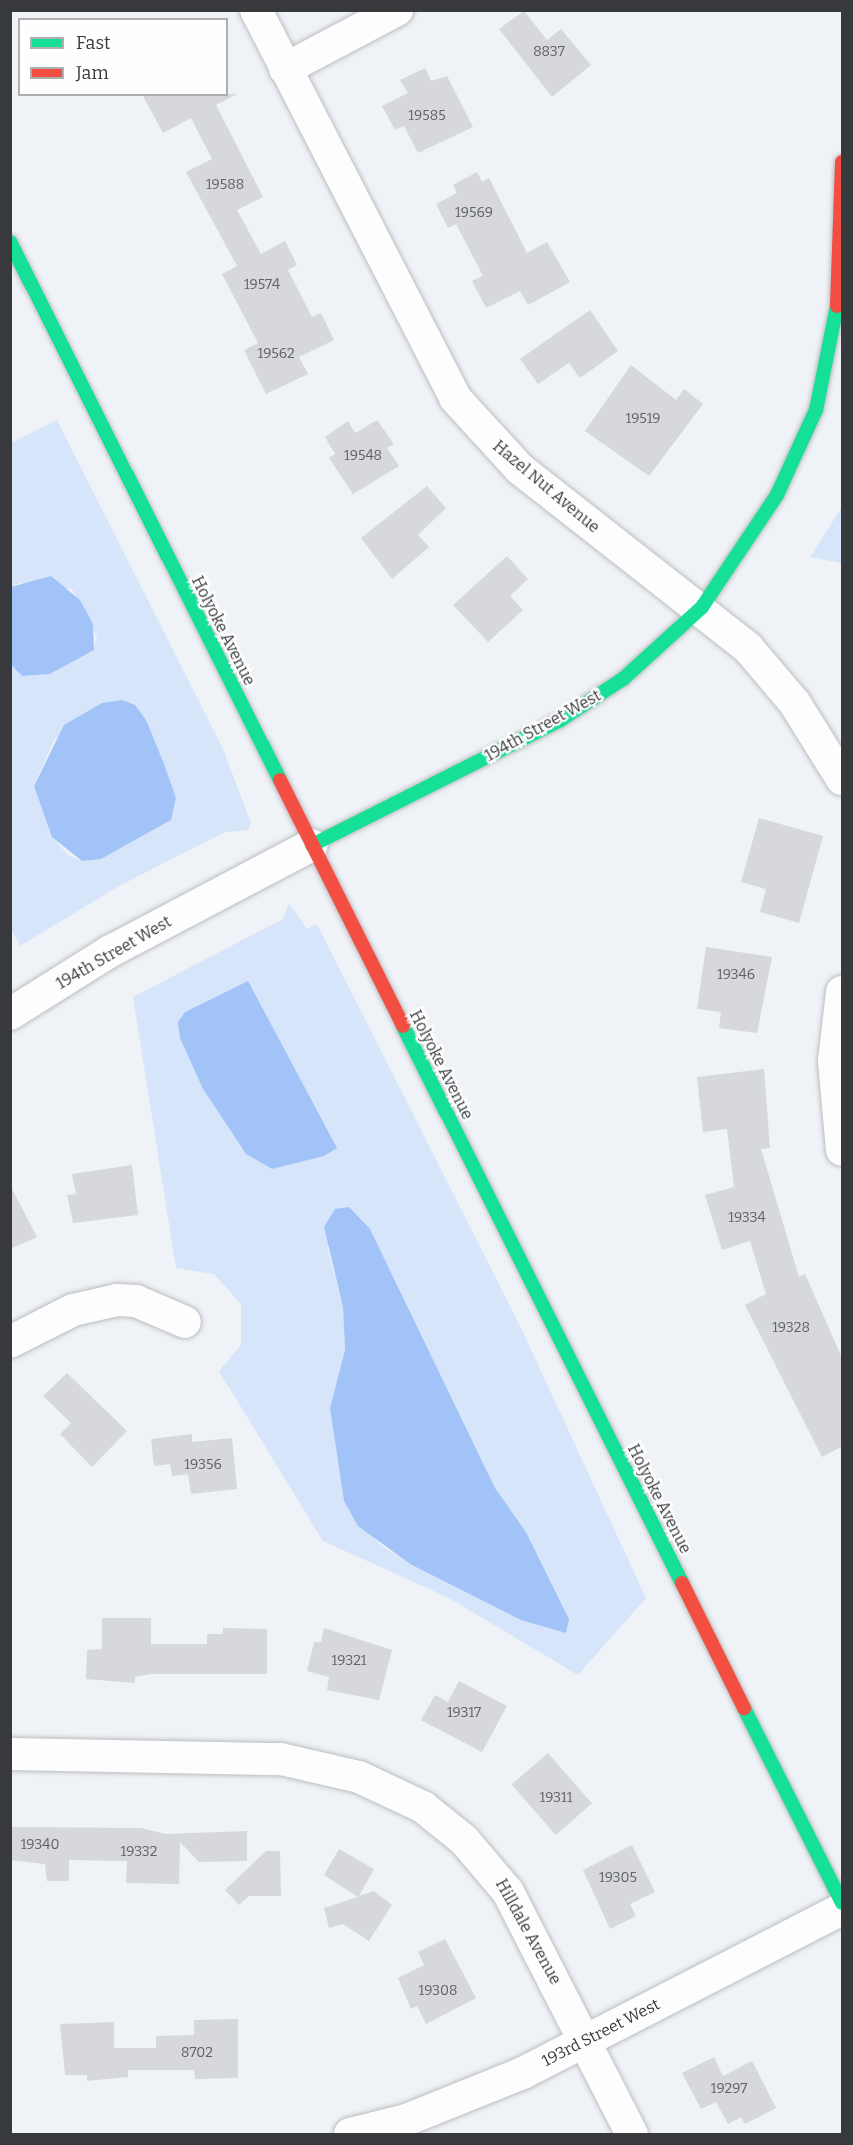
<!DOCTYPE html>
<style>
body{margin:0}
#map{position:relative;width:853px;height:2145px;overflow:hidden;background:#eff2f6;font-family:Bitter,serif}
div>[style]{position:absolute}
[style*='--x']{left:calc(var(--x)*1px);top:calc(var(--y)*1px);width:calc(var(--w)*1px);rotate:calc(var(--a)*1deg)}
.green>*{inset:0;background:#d6e5fa}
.water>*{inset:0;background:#a1c3f8}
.building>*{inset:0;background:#d6d8db;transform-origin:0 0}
.roads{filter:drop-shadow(0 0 2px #bbbec1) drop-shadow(0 0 2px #bbbec1)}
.street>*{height:32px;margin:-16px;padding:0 16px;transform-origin:16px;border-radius:16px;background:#fdfdfe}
.fast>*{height:14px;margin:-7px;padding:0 7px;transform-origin:7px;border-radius:7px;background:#16e098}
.jam>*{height:14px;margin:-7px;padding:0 7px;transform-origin:7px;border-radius:7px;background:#f24e42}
span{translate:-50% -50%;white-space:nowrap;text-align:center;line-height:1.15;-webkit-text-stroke:4.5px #fefefe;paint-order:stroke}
.number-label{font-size:14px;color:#606266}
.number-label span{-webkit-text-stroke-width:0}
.street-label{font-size:16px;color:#37393c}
.frame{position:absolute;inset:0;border:12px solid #37393c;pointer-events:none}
.legend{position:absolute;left:18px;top:18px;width:210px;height:78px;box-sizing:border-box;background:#fefefe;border:2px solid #aeafb0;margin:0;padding:8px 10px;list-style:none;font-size:18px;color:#37393c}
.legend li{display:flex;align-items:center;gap:12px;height:30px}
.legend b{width:30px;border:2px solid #aeafb0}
</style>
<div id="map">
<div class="green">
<i style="clip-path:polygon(evenodd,57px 420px,223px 749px,251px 823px,248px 830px,225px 832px,119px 886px,20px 946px,10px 927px,10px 665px,22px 676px,50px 674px,93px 650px,97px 637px,72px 589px,20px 583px,11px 587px,11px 443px,57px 420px,146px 720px,176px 798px,171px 820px,101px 859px,82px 861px,68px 855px,52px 837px,34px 785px,55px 738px,146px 720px)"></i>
<i style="clip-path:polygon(842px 507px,842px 563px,810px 557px)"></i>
<i style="clip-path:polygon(evenodd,289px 903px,307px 929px,317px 924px,521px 1328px,646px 1598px,578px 1675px,449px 1598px,323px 1541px,219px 1371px,241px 1345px,241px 1304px,214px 1274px,176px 1268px,133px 997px,283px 919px,289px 903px,248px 981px,297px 1162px,272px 1169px,246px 1154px,203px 1089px,185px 1012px,248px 981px,289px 903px,370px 1229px,495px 1488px,526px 1532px,569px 1618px,521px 1620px,410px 1564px,379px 1544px,344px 1501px,330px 1408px,345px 1350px,343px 1307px,327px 1246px,370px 1229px)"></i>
</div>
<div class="water">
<i style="clip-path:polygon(51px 576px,80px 600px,93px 624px,94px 650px,50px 674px,22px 676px,11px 665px,11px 587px)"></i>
<i style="clip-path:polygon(122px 700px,135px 705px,146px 720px,164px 764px,176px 798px,171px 820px,101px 859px,82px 861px,52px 837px,34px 786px,64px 725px,102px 703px)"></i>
<i style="clip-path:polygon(248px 981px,337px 1148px,324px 1156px,272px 1169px,246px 1154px,203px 1089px,180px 1038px,178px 1022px,185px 1012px)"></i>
<i style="clip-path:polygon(349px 1207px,370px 1229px,495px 1488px,526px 1532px,569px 1619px,566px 1633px,521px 1620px,410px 1564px,358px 1526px,344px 1501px,330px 1408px,345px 1350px,343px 1307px,324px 1227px,335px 1209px)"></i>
</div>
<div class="building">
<i style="clip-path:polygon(524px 11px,547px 40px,561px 29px,591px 65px,552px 97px,499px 29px)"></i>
<i style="clip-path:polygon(425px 68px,431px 81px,447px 76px,473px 127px,418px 153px,404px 126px,395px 130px,382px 106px,408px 93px,400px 80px)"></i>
<i style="clip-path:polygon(142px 94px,237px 94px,216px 105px,263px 197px,237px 210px,261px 254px,285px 241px,297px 265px,288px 270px,312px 317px,321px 313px,334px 340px,299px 357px,308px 374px,266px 394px,244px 350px,258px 343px,222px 274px,237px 266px,186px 172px,212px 159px,191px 118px,163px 133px)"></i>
<i style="clip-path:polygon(477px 172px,482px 182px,489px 178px,527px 253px,547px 242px,570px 282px,528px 305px,520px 291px,486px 308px,472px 281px,483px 276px,456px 224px,448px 228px,436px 204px,457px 193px,453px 185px)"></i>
<i style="clip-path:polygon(590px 310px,618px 351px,580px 378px,569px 363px,538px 384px,520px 359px)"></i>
<i style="clip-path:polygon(631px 365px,676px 400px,684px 389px,703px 404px,649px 476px,585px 431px)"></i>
<i style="clip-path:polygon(377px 420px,394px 444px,387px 448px,399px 466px,353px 494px,329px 458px,335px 454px,325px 437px,348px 421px,355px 433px)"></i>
<i style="clip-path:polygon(427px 486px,446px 508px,418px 535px,429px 547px,392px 579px,361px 538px)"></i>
<i style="clip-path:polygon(507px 556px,528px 579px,510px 596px,523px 610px,488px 642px,453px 605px)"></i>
<i style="clip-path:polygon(759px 818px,823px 836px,799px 923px,760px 912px,766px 889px,741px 882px)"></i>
<i style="clip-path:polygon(706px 947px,772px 957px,757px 1033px,719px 1028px,721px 1012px,697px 1009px)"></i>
<i style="clip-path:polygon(764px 1069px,770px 1148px,761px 1149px,799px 1277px,805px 1274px,843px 1360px,843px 1446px,822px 1457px,745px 1305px,766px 1294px,750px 1241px,722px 1250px,705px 1195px,734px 1187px,727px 1129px,703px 1132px,697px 1077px)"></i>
<i style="clip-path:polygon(132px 1165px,138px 1215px,73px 1223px,67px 1195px,76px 1194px,72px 1174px)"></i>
<i style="clip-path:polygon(10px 1185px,37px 1237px,10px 1249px)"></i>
<i style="clip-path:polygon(67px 1373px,127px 1431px,92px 1467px,60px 1434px,71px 1423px,43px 1396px)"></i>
<i style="clip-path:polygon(192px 1434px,192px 1442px,232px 1438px,237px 1489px,191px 1494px,188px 1474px,172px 1476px,170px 1464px,154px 1466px,151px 1439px)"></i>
<i style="clip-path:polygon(102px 1618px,151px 1618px,151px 1644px,207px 1644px,207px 1634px,223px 1634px,223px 1628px,267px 1629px,267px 1674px,150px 1674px,135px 1677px,135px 1683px,86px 1679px,87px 1650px,102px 1649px)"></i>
<i style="clip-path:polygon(324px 1628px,392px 1650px,379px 1700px,327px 1690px,329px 1677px,307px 1671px,314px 1642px,321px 1642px)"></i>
<i style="clip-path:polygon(459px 1681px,507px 1706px,482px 1752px,421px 1720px,435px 1695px,448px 1702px)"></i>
<i style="left:548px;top:1753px;width:67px;height:48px;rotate:49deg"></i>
<i style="clip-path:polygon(10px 1827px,141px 1828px,166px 1834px,247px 1831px,247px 1861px,199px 1862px,180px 1842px,179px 1884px,126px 1883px,127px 1861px,69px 1860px,69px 1881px,47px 1881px,45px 1864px,10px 1860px)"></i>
<i style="clip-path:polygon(632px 1845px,655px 1892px,630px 1904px,636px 1916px,610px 1929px,583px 1870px)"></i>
<i style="clip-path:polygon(339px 1849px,374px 1869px,359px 1896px,374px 1891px,392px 1905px,369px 1941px,343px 1924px,329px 1928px,324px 1908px,358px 1897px,324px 1875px)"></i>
<i style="clip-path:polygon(266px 1851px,280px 1851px,281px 1896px,249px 1896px,239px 1905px,225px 1890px)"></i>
<i style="clip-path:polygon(445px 1939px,476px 1998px,426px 2024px,417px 2006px,411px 2009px,398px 1978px,424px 1965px,418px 1952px)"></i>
<i style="clip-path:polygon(238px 2019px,238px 2078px,195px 2079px,194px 2070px,128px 2070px,128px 2077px,87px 2081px,87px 2075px,65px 2075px,60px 2024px,114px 2022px,114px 2048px,156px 2048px,156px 2036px,194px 2035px,194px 2020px)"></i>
<i style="clip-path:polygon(714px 2057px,723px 2076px,752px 2061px,776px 2108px,745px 2124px,741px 2117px,728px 2124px,716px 2102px,701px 2109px,682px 2073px)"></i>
</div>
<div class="roads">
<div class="street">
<i style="--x:256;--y:10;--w:436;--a:62.8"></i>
<i style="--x:455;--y:398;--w:96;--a:47.5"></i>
<i style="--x:520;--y:469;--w:290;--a:38.1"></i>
<i style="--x:748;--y:648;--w:71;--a:49.6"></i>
<i style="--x:794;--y:702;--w:91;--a:58.1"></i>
<i style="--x:285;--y:69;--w:127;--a:-27.8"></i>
<i style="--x:842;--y:992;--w:69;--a:96.6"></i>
<i style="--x:834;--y:1061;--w:89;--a:84.9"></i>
<i style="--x:10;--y:1014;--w:117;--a:-32.1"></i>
<i style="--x:109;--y:952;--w:229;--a:-27.8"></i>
<i style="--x:10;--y:1342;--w:71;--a:-26.9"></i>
<i style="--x:73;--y:1310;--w:45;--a:-12.8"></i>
<i style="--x:117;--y:1300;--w:19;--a:3"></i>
<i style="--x:136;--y:1301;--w:53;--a:23.2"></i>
<i style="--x:10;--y:1754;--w:271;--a:1.1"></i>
<i style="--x:281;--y:1759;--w:80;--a:13"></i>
<i style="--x:359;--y:1777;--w:71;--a:25.1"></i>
<i style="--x:423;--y:1807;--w:53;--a:38.8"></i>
<i style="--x:464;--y:1840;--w:68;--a:49.8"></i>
<i style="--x:508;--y:1892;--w:272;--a:62.9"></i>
<i style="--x:350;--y:2134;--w:58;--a:-14"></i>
<i style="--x:406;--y:2120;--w:126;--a:-21.9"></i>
<i style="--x:523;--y:2073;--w:359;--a:-27.2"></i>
</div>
<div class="fast">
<i style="--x:10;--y:242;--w:602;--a:63.35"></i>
<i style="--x:312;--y:845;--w:276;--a:-26.7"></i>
<i style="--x:559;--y:721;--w:77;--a:-33.3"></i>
<i style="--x:623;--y:679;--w:107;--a:-42.3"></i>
<i style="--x:702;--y:607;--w:135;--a:-56.2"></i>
<i style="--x:777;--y:495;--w:94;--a:-65.4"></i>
<i style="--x:816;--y:410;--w:106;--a:-78.6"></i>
<i style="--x:403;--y:1026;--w:623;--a:63.39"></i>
<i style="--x:744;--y:1708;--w:218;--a:63.3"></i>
</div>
<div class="jam">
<i style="--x:837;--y:306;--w:144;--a:-88"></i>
<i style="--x:280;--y:780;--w:275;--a:63.4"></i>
<i style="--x:682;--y:1583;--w:140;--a:63.6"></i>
</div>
</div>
<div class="number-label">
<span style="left:549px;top:52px">8837</span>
<span style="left:427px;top:116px">19585</span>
<span style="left:225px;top:185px">19588</span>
<span style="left:474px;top:213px">19569</span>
<span style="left:262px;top:285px">19574</span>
<span style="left:276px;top:354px">19562</span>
<span style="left:643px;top:419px">19519</span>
<span style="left:363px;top:456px">19548</span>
<span style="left:736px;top:975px">19346</span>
<span style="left:747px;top:1218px">19334</span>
<span style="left:791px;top:1328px">19328</span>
<span style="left:203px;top:1465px">19356</span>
<span style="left:349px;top:1661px">19321</span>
<span style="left:464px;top:1713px">19317</span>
<span style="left:556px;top:1798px">19311</span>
<span style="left:40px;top:1845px">19340</span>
<span style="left:139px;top:1852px">19332</span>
<span style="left:618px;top:1878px">19305</span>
<span style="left:438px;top:1991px">19308</span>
<span style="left:197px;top:2053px">8702</span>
<span style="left:729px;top:2089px">19297</span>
</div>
<div class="street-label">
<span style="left:546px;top:487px;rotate:40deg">Hazel Nut Avenue</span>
<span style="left:223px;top:631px;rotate:63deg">Holyoke Avenue</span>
<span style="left:543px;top:726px;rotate:-29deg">194th Street West</span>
<span style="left:114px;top:953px;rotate:-30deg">194th Street West</span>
<span style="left:441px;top:1065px;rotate:63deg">Holyoke Avenue</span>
<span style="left:659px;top:1499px;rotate:63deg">Holyoke Avenue</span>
<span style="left:528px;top:1932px;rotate:61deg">Hilldale Avenue</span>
<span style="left:601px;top:2033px;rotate:-27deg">193rd Street West</span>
</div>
<div class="frame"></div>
<ul class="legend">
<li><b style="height:8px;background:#16e098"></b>Fast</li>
<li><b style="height:8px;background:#f24e42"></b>Jam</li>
</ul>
</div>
